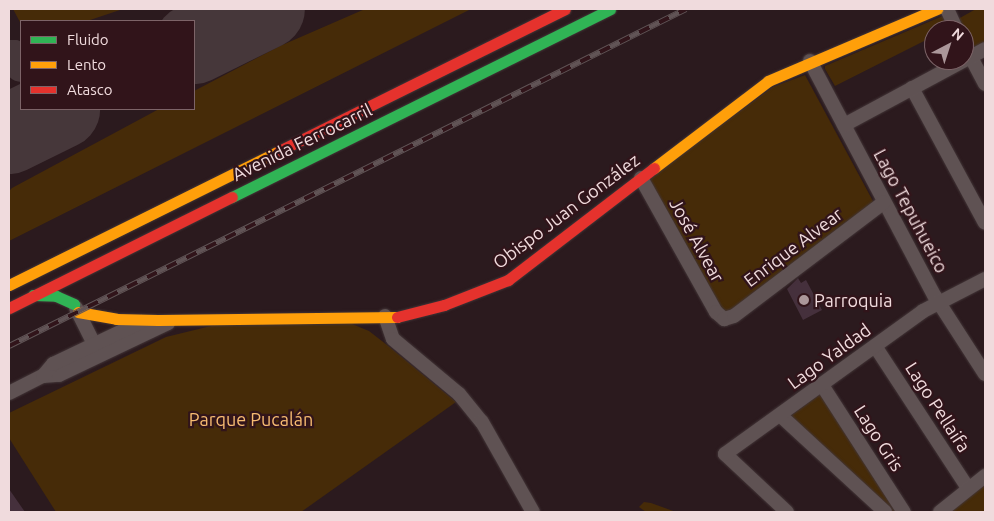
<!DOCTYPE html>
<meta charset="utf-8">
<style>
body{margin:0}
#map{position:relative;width:994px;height:521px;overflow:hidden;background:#2b1a1e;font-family:Ubuntu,sans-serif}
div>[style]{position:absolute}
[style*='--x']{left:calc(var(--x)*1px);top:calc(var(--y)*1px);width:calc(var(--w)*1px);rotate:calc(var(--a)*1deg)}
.green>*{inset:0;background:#462b08}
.taxiway>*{height:32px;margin:-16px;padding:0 16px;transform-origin:16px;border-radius:16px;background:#46373a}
.runway>*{height:80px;margin:-40px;padding:0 40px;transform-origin:40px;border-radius:40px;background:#46373a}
.building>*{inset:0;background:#45303c}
.roads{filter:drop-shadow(0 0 1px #423537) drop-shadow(0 0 1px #423537)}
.street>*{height:14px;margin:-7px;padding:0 7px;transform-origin:7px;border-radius:7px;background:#5f5253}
.fast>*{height:11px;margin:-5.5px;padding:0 5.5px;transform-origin:5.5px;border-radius:5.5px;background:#30b455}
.slow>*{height:11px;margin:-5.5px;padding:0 5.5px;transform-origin:5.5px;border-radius:5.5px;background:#ff9f0a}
.jam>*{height:11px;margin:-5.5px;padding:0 5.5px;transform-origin:5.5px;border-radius:5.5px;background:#e5322d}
.rail>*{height:5.5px;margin-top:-2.75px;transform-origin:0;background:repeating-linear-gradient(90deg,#31141a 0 11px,#615456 0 22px);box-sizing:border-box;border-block:1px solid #615456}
.dots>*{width:14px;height:14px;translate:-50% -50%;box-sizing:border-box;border:2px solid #31141a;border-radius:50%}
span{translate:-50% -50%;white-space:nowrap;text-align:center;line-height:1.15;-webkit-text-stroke:4.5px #31141a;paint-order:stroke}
.street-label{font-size:18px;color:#f0dbdd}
.poi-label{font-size:18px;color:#f0dbdd}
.left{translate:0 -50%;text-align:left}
.park-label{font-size:18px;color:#f7bb71}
.frame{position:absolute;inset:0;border:10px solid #f0dbdd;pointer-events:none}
.legend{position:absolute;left:20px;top:20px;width:175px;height:90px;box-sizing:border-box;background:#31141a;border:1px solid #7d6468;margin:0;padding:6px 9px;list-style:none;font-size:15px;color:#f0dbdd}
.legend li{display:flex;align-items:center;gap:10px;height:25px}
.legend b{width:25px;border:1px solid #7d6468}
.north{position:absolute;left:924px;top:20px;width:50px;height:50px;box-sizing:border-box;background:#31141a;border:1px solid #7d6468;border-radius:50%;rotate:40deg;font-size:14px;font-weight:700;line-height:20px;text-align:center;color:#f0dbdd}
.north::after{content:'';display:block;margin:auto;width:18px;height:22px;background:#ab979a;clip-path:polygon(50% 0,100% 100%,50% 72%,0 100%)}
</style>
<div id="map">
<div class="green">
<i style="clip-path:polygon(13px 9px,123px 9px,87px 21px,21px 24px)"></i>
<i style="clip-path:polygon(365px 9px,471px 9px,9px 241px,9px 191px,12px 188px,159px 109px,194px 109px,194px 91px,280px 46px)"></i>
<i style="clip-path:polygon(976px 9px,985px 9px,985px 42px,976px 47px,970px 43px,958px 19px)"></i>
<i style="clip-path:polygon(945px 15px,950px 28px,934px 30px,934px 36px,835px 86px,825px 69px,825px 66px)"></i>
<i style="clip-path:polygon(805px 75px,874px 203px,729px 315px,724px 315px,648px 179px,773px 87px)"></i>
<i style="clip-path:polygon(352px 324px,369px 331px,387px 345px,456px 402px,301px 512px,56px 512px,9px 438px,9px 413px,166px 337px,215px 325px)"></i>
<i style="clip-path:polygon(823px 392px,901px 512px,892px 512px,789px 417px)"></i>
<i style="clip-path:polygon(985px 484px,985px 512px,950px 512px)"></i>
<i style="clip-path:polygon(644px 502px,651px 503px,676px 512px,646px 512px,639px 507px)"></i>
</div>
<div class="taxiway">
<i style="--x:9;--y:56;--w:5;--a:0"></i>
<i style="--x:14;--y:56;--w:12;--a:55"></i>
<i style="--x:42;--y:109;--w:8;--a:60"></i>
</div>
<div class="runway">
<i style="--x:194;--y:44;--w:79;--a:-26.2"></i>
<i style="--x:9;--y:134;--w:57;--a:-26.1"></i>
</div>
<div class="building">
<i style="clip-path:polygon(798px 278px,801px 283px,806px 280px,822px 310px,803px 320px,787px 289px)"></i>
<i style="clip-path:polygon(9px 489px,25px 512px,9px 512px)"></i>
</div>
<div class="roads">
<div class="street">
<i style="--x:947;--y:9;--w:23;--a:65"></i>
<i style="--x:964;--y:44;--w:45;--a:62.3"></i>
<i style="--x:810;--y:61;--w:265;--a:62.1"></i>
<i style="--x:934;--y:295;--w:94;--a:57.2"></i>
<i style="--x:912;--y:88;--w:153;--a:61.6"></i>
<i style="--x:844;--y:125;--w:160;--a:-28.3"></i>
<i style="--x:641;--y:178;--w:154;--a:60.8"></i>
<i style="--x:716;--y:312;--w:11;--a:41"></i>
<i style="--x:724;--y:319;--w:10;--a:-17"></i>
<i style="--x:734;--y:316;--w:188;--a:-37.2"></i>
<i style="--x:76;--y:308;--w:49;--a:63.4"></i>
<i style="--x:385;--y:316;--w:24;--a:71"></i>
<i style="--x:393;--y:339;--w:86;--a:39.8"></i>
<i style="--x:459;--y:394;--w:36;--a:51"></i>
<i style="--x:482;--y:422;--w:103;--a:60.5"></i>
<i style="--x:875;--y:346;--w:170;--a:56.8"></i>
<i style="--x:43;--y:376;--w:16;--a:-4"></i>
<i style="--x:59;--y:375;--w:121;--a:-25.5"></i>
<i style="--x:822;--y:385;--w:151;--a:57.2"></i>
<i style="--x:9;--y:393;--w:38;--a:-27"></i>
<i style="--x:43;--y:376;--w:16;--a:-50"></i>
<i style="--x:53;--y:364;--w:98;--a:-25.5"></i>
<i style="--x:780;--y:415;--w:143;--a:42.7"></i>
<i style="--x:787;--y:512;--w:85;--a:-136.9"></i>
<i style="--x:725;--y:454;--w:244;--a:-35.8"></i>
<i style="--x:923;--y:311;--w:70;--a:-27.3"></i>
<i style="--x:940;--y:512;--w:58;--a:-38.7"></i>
</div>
<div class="fast">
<i style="--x:232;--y:197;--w:422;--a:-26.4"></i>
<i style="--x:33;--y:295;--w:23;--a:2"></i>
<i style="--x:56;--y:296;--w:20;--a:24"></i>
</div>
<div class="slow">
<i style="--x:654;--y:168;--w:143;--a:-37.3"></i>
<i style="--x:768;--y:81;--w:184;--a:-23.1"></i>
<i style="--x:9;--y:285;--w:301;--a:-26.4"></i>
<i style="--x:78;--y:312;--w:39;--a:10"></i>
<i style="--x:116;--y:319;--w:42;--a:1.4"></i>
<i style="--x:158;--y:320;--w:239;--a:-0.7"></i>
</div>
<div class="jam">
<i style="--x:279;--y:151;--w:319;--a:-26.4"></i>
<i style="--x:9;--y:308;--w:249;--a:-26.5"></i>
<i style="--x:397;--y:317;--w:49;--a:-14.3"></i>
<i style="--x:444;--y:305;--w:69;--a:-21.3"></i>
<i style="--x:508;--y:280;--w:184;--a:-37.5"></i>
</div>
</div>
<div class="rail">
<i style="--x:9;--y:346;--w:756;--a:-26.46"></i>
</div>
<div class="dots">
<i style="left:804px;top:300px;background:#ab979a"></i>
</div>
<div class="street-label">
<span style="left:302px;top:142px;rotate:-26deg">Avenida Ferrocarril</span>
<span style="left:566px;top:211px;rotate:-37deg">Obispo Juan González</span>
<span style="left:911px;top:211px;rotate:62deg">Lago Tepuhueico</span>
<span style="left:697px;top:240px;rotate:61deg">José Alvear</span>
<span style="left:793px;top:247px;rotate:-37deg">Enrique Alvear</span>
<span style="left:829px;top:356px;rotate:-36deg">Lago Yaldad</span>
<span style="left:938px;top:407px;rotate:57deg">Lago Pellaifa</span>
<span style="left:879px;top:438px;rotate:57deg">Lago Gris</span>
</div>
<div class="poi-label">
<span class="left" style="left:814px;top:300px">Parroquia</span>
</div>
<div class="park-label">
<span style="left:251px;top:419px">Parque Pucalán</span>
</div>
<div class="frame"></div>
<ul class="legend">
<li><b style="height:6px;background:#30b455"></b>Fluido</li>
<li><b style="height:6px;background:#ff9f0a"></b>Lento</li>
<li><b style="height:6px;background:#e5322d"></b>Atasco</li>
</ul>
<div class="north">N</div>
</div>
